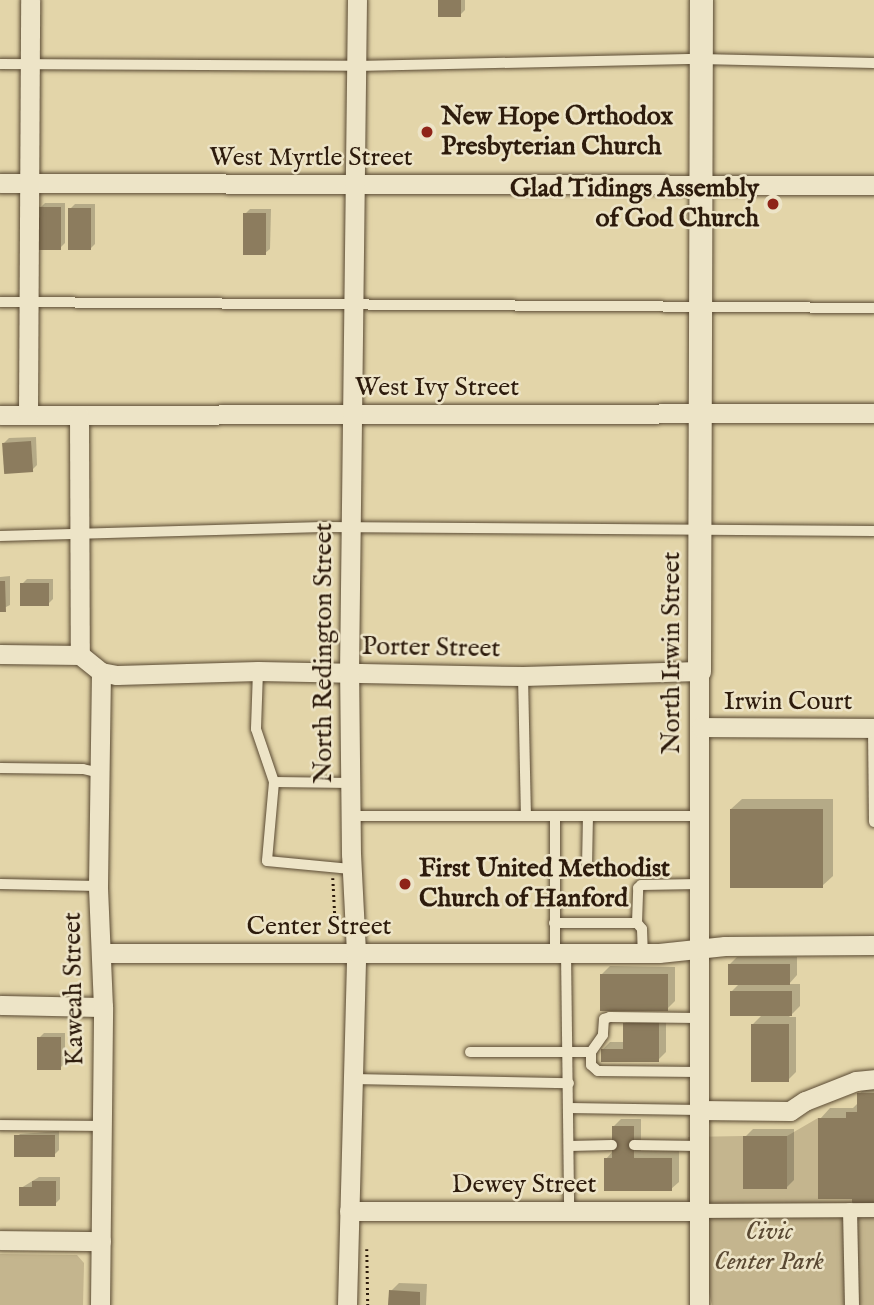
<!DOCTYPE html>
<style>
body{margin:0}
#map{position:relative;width:874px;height:1305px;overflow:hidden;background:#e3d5a9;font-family:"IM FELL English",serif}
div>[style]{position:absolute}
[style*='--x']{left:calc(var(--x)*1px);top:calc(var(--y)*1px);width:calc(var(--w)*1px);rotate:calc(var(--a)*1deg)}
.green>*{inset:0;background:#c4b58e}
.shadow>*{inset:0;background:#0003}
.building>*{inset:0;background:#8c7c5e;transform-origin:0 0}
.path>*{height:2.5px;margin-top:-1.25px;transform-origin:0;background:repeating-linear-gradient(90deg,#2d1b0c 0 2px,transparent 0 5.5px)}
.roads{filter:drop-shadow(0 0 2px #5a4a33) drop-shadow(0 0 2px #5a4a33)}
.service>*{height:10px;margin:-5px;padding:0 5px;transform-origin:5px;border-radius:5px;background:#ede4c7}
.pedestrian>*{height:14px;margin:-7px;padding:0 7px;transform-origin:7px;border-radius:7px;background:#ede4c7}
.minor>*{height:19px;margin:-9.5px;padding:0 9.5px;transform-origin:9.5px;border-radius:9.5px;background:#ede4c7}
.tertiary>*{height:23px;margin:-11.5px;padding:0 11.5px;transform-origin:11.5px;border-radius:11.5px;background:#ede4c7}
.dots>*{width:19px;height:19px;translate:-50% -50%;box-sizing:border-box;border:4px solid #ede4c7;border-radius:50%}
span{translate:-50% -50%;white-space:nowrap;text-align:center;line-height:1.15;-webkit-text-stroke:5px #ede4c7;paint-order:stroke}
.poi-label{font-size:26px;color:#2d1b0c;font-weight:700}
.left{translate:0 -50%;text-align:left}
.right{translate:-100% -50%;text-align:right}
.street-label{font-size:26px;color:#2d1b0c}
.park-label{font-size:26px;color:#5a4933;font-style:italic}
</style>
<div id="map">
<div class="green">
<i style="clip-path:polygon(818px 1118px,818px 1199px,852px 1199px,852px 1205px,874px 1205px,874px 1305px,712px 1305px,687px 1199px,688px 1137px,743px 1136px,743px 1189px,786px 1189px,787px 1136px)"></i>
<i style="clip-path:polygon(0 1254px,77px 1255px,84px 1263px,83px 1305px,0 1305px)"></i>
</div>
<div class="shadow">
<i style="clip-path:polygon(440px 0,465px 0,465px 10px,460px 15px)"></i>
<i style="clip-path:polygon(45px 203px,65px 203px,65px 243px,60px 248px,40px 208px)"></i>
<i style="clip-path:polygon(75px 204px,95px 204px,95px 244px,90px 249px,70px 209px)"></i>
<i style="clip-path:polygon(250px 209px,271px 209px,270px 249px,265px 253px,245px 214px)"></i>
<i style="clip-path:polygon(36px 437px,37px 465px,32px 470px,4px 443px,9px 438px)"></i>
<i style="clip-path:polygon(10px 576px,10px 605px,0 610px,0 577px)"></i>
<i style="clip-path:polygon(27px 579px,53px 579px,53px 599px,48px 604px,22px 584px)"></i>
<i style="clip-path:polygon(742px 799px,833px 799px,833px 876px,822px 886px,731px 809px)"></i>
<i style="clip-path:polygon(737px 957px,797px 957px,797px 975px,789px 984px,800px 984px,800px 1006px,789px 1017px,796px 1017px,796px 1072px,788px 1080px,752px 1025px,763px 1014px,732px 991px,740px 983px,729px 965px)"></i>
<i style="clip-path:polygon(610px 966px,675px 967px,675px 1001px,667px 1009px,602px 974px)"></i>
<i style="clip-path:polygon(666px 1015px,666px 1052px,658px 1060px,603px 1049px,610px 1042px,625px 1042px,625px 1023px,632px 1016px)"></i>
<i style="clip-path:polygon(44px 1033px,65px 1033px,65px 1063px,60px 1068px,39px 1038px)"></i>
<i style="clip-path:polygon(870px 1084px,874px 1084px,874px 1203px,820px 1119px,830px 1108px,853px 1108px,859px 1102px,859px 1094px)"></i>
<i style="clip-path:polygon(621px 1119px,641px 1119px,641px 1151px,679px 1151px,679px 1182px,671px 1189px,606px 1159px,613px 1151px,613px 1127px)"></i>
<i style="clip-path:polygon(753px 1129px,794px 1129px,794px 1180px,786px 1188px,745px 1137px)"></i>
<i style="clip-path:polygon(59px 1131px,59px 1150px,54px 1155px,15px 1139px,20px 1134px)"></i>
<i style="clip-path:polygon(39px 1177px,60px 1177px,60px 1199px,55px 1204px,21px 1188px)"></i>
<i style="clip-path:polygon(399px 1283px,427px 1284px,426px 1305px,390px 1305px,391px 1291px)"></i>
</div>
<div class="building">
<i style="left:438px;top:0;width:23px;height:17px"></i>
<i style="left:38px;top:207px;width:23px;height:43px"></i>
<i style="left:68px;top:208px;width:23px;height:42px"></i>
<i style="left:243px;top:213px;width:23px;height:42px"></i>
<i style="left:31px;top:441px;width:31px;height:29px;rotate:86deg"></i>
<i style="clip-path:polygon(0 581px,5px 581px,6px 612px,0 612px)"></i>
<i style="left:20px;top:583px;width:29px;height:23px"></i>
<i style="left:730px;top:809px;width:93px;height:79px"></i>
<i style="left:728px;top:964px;width:62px;height:21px"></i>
<i style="left:600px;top:974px;width:68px;height:37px"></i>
<i style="left:730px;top:991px;width:62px;height:25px"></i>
<i style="clip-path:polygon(659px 1022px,659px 1062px,601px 1062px,601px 1049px,623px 1049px,623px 1023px)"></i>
<i style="left:751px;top:1024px;width:38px;height:58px"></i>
<i style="left:37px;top:1037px;width:24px;height:33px"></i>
<i style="clip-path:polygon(857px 1093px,874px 1093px,874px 1205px,852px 1205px,852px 1199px,818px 1199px,818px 1118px,846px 1118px,846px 1112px,857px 1112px)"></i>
<i style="clip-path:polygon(612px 1126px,634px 1126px,634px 1158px,672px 1158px,672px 1191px,604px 1191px,604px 1158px,612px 1158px)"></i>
<i style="left:55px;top:1135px;width:22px;height:41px;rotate:90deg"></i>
<i style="left:743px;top:1136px;width:44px;height:53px"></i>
<i style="clip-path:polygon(32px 1181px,56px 1181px,56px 1206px,19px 1206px,19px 1187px,32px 1187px)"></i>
<i style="clip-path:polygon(389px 1290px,420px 1292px,420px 1305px,388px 1305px)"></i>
</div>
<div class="path">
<i style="--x:333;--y:878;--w:57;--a:87"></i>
<i style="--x:367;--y:1249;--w:56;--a:89"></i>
</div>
<div class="roads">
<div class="service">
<i style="--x:0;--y:64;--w:356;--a:0.3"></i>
<i style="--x:356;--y:66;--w:344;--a:-1.2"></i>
<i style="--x:700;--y:59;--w:174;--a:1.3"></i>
<i style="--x:0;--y:302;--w:874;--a:0.39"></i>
<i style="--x:0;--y:536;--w:323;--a:-1.6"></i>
<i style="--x:323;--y:527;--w:551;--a:0.42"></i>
<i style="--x:258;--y:671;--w:58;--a:92"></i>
<i style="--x:256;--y:729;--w:56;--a:71.2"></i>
<i style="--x:274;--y:782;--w:77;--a:0.7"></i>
<i style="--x:523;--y:676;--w:140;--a:88.8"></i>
<i style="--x:873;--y:728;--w:94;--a:89.4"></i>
<i style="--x:0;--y:768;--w:83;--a:0.7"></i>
<i style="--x:83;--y:769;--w:17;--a:13"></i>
<i style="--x:274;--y:782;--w:79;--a:95.1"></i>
<i style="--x:267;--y:861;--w:84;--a:5.4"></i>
<i style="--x:352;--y:816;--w:348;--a:0"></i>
<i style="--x:555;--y:816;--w:135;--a:90"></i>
<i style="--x:587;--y:867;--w:51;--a:-88.9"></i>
<i style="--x:0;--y:884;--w:98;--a:1.2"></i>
<i style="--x:554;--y:923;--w:83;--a:0"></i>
<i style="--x:637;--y:923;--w:8;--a:50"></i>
<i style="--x:642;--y:929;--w:23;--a:88"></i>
<i style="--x:637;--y:923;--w:35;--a:-88"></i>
<i style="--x:638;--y:888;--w:4;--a:-45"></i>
<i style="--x:641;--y:885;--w:58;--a:-1"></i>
<i style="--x:566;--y:952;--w:260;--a:89.3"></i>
<i style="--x:698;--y:1018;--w:88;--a:-179.3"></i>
<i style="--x:610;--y:1017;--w:6;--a:162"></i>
<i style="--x:604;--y:1019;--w:16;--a:94"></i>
<i style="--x:603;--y:1035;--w:21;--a:125"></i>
<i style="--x:591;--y:1052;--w:13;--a:90"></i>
<i style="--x:591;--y:1065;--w:9;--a:41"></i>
<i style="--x:598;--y:1071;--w:100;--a:0.6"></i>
<i style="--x:470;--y:1052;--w:121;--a:0"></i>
<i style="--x:353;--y:1079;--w:216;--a:1.1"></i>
<i style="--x:569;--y:1108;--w:130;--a:0.9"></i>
<i style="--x:0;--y:1125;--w:101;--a:0.6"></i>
<i style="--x:634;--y:1145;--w:65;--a:0.9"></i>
<i style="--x:569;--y:1146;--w:43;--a:-1.3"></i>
</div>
<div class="pedestrian">
<i style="--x:850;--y:1210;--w:95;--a:88.8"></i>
<i style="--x:699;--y:1211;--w:175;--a:-0.3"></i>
</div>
<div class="minor">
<i style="--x:0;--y:183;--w:874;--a:0.13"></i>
<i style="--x:0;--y:415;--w:874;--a:-0.13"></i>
<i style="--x:28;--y:415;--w:415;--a:-89.7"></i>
<i style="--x:79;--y:415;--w:240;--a:89.8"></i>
<i style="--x:0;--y:654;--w:80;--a:0.7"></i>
<i style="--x:80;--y:655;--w:27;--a:39"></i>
<i style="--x:101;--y:672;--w:16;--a:11"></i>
<i style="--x:117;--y:675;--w:141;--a:-1.6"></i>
<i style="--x:258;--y:671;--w:265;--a:1.1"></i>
<i style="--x:523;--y:676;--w:176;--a:-1.6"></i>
<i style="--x:699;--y:671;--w:634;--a:90"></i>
<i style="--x:701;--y:727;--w:173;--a:0.3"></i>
<i style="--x:101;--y:953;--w:558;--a:0"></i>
<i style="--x:659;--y:953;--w:66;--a:-6.1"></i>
<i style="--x:725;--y:946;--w:149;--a:-0.4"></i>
<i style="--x:0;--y:1005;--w:103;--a:1.1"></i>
<i style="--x:699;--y:1110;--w:91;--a:0.6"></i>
<i style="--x:790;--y:1111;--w:18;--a:-34"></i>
<i style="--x:805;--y:1101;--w:55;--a:-21.4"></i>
<i style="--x:856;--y:1081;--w:18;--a:-6"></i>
<i style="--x:349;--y:1211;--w:350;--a:0"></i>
<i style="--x:0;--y:1240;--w:101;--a:0.6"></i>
<i style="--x:100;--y:1305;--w:298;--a:-89.4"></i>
<i style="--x:103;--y:1007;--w:121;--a:-92.4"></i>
<i style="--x:98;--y:886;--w:214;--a:-89.2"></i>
<i style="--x:347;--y:1305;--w:353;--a:-88.5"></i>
<i style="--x:356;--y:952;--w:98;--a:-92.9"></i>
<i style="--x:351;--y:854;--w:181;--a:-90.6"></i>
<i style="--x:349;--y:673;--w:673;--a:-89.32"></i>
</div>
<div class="tertiary">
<i style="--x:699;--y:671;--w:671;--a:-89.83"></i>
</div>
</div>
<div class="dots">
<i style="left:427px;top:132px;background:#8f2418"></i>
<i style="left:773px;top:204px;background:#8f2418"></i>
<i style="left:405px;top:884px;background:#8f2418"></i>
</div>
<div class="poi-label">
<span class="left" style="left:441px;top:132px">New Hope Orthodox<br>Presbyterian Church</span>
<span class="right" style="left:759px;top:204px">Glad Tidings Assembly<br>of God Church</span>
<span class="left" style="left:419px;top:884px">First United Methodist<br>Church of Hanford</span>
</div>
<div class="street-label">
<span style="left:311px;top:158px">West Myrtle Street</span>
<span style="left:437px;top:388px">West Ivy Street</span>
<span style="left:431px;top:648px;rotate:1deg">Porter Street</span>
<span style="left:324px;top:653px;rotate:-90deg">North Redington Street</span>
<span style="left:672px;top:653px;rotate:-90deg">North Irwin Street</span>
<span style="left:788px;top:702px">Irwin Court</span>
<span style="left:319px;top:927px">Center Street</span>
<span style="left:74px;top:989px;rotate:-91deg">Kaweah Street</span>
<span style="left:524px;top:1185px">Dewey Street</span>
</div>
<div class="park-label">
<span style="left:769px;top:1247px">Civic<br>Center Park</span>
</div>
</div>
